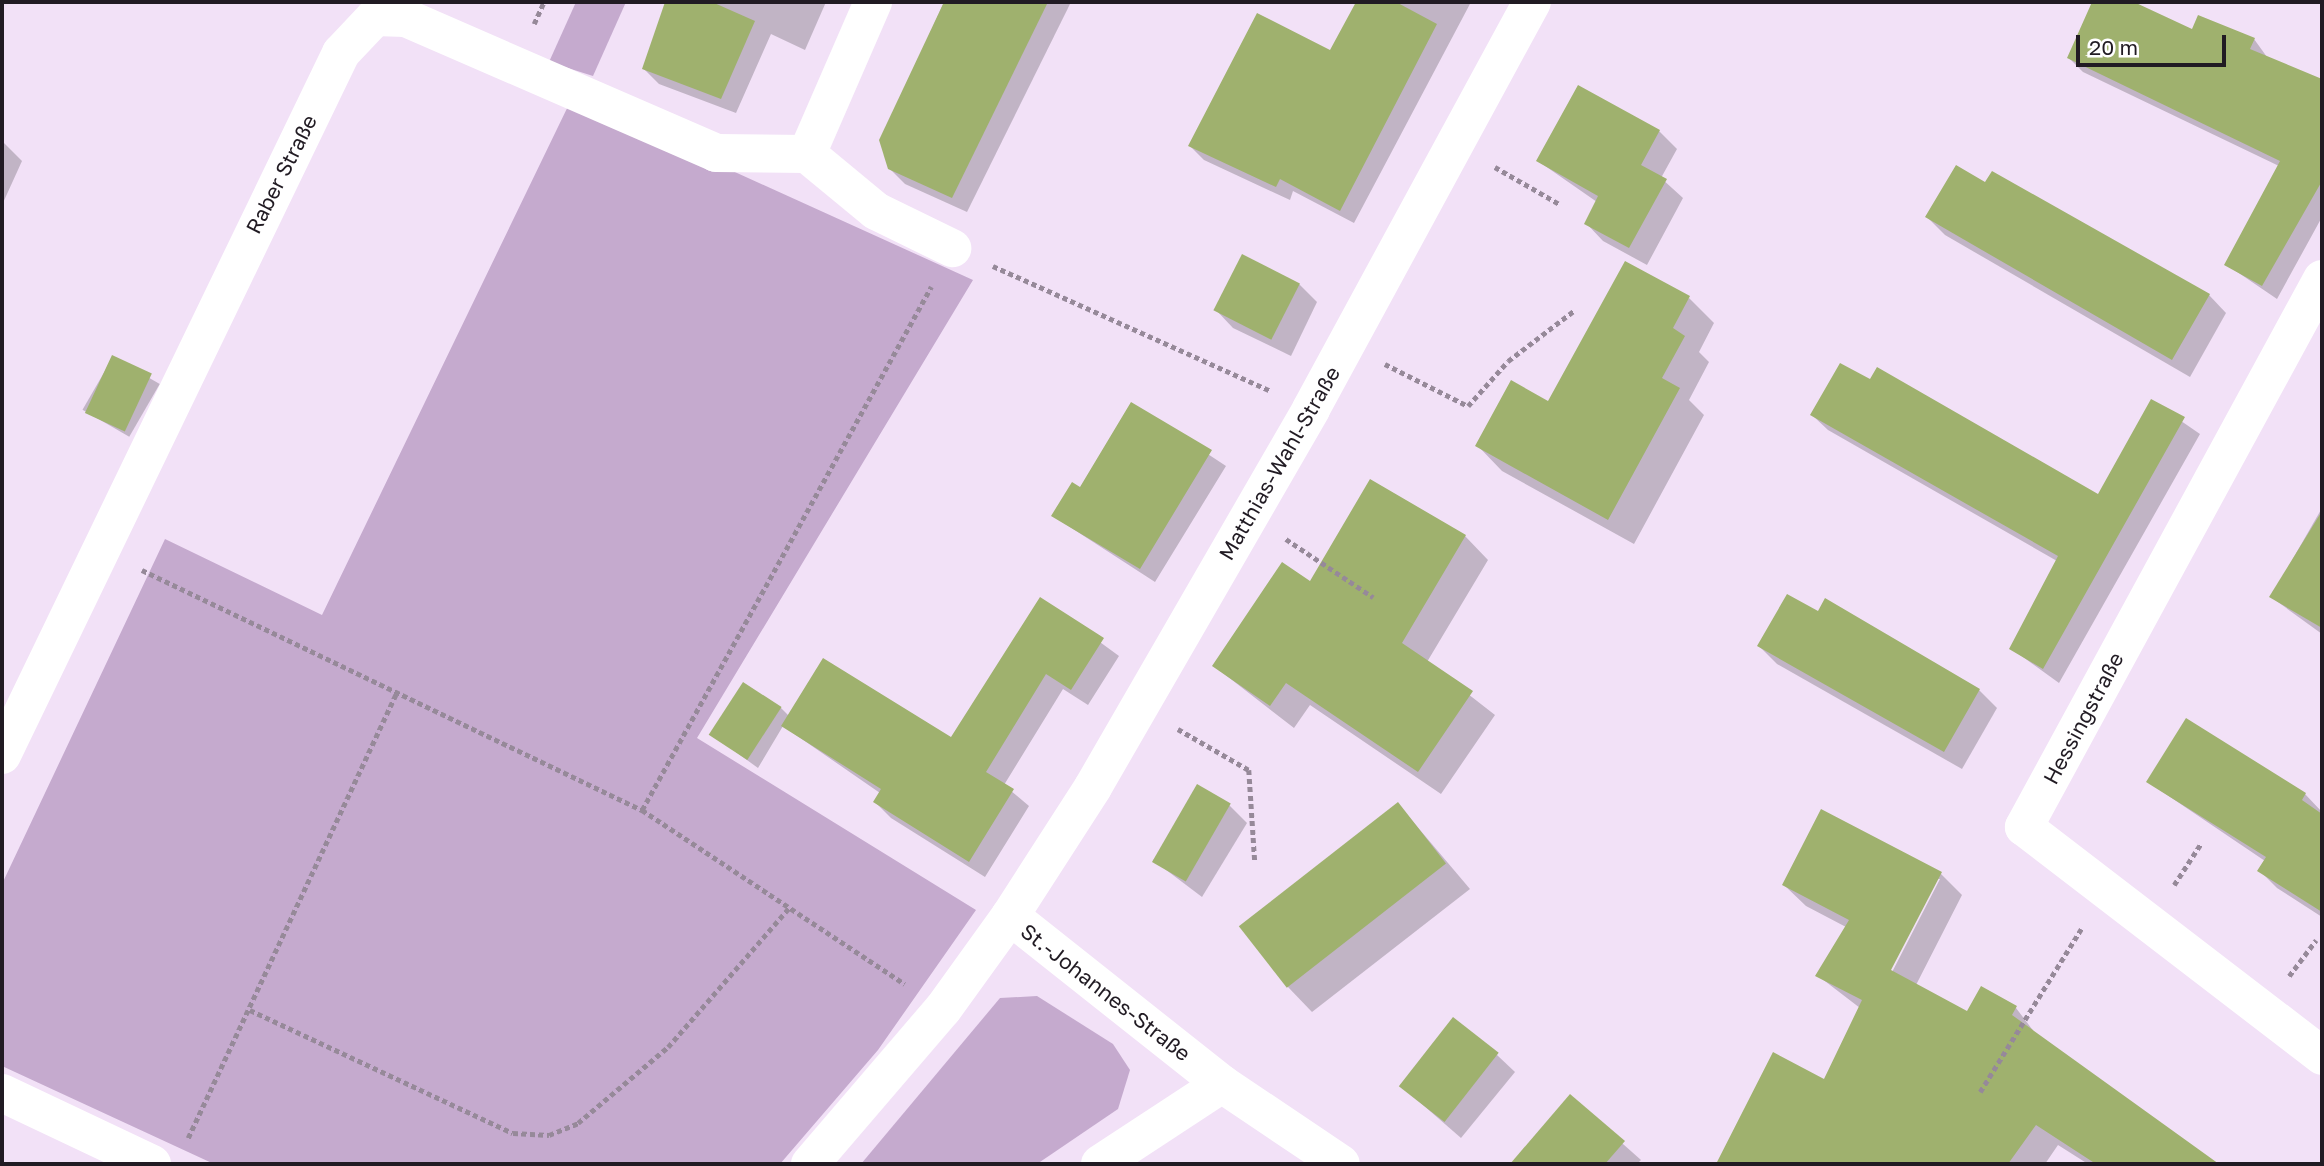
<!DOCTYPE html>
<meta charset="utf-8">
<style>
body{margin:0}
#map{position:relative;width:2324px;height:1166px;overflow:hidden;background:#f2e1f7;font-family:"Golos Text",sans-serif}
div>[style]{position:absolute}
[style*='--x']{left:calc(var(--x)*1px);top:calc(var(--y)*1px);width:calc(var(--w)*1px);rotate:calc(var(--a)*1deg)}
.green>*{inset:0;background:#c5aace}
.shadow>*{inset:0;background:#0003;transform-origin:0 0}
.building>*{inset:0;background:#9fb16e;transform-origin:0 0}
.path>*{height:4.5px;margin-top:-2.25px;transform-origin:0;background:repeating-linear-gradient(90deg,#968999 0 5px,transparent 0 8.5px)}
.street>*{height:38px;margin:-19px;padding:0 19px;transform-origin:19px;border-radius:19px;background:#fff}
span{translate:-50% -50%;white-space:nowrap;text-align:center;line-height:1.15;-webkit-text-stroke:5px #fff;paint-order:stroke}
.street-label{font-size:21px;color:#211b23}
.frame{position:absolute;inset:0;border:4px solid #211b23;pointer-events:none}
.scale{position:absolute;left:2076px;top:35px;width:150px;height:32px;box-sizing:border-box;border:4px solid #211b23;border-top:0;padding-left:9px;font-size:21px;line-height:24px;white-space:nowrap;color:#211b23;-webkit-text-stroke:5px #fff;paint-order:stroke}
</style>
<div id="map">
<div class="green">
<i style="clip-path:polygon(576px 2px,626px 2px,593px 76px,549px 62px)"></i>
<i style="clip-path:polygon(572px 98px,973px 280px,697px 738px,976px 910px,878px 1050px,780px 1164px,214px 1164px,2px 1066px,2px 884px,165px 539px,322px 615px)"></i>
<i style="clip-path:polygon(1037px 996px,1113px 1044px,1130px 1070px,1118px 1109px,1037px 1164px,861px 1164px,1000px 998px)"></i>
</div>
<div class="shadow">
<i style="clip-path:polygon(667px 2px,826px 2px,805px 50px,771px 34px,736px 113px,659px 84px,644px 69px)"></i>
<i style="clip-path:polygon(944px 2px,1071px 2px,967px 212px,905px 184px,889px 168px,881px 142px)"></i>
<i style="clip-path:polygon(1358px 2px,1471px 2px,1354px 223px,1293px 191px,1290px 200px,1204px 160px,1190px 146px,1330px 53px)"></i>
<i style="clip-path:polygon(2094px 2px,2129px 2px,2193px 31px,2254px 39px,2267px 57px,2322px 81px,2322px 217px,2277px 299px,2227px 265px,2279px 166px,2083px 72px,2069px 58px)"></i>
<i style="clip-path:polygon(1659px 131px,1677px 149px,1661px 178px,1683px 198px,1647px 265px,1603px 241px,1586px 223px,1597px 202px,1538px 161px)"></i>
<i style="clip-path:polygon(2px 141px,22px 161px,2px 205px)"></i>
<i style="clip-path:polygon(1927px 217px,2209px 295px,2226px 313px,2190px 377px,1945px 235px)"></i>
<i style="clip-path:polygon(1299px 284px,1317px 302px,1291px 356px,1233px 328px,1216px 310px)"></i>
<i style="clip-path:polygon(1689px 298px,1714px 323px,1699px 352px,1709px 362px,1689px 400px,1704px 415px,1634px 544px,1502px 471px,1477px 445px,1549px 403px)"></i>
<i style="left:113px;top:357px;width:54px;height:61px;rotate:30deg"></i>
<i style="clip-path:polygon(2152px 401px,2200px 434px,2059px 683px,2012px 649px,2057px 561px,1828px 430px,1812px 415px,2099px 497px)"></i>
<i style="clip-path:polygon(1132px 404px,1226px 466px,1155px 582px,1053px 516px,1081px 489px)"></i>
<i style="clip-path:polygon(2322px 508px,2322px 634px,2271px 597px)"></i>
<i style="clip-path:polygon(1465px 536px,1488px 560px,1427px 662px,1495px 715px,1441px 794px,1310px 705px,1294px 728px,1214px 666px)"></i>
<i style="clip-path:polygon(1041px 599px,1119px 656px,1088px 705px,1063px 689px,1004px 785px,1029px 806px,985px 877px,891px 818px,875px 802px,880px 793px,783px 726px,758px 768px,711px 734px,781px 708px,789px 716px,952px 740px)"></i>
<i style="clip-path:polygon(1759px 646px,1979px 690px,1997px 708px,1962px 769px,1777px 664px)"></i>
<i style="clip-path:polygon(2148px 782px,2305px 794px,2322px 812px,2322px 917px,2277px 888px,2259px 870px,2265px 861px)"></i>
<i style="clip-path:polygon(1398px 804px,1470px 889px,1312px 1012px,1287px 986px)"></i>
<i style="clip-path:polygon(1229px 805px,1247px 823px,1202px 897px,1153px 860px)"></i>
<i style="clip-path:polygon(evenodd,1941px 874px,1962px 895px,1916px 985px,1967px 1014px,2016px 1008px,2035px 1033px,2215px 1164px,2088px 1164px,2058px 1145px,2045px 1164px,1931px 1164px,1865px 1119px,1843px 1164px,1719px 1164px,1773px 1054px,1825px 1082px,1860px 1008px,1817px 975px,1846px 927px,1806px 906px,1784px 885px,1941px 874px,1936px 879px,1940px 879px,1889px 978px,1886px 977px,1936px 879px)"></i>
<i style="clip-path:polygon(1497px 1055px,1515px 1072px,1461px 1138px,1400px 1085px)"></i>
<i style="clip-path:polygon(1570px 1097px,1641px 1160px,1637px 1164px,1513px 1164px)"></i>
</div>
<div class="building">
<i style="clip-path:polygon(665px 2px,712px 2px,755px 21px,721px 99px,642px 69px)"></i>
<i style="clip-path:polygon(944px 2px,1048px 2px,952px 198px,888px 169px,879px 140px)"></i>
<i style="clip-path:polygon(1356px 2px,1396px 2px,1437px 24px,1340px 211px,1280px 179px,1276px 187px,1188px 146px,1257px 13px,1330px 50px)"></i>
<i style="clip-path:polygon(2092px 2px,2134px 2px,2192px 29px,2198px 15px,2255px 38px,2250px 49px,2322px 79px,2322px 181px,2262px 286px,2224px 265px,2280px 161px,2067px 58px)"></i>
<i style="clip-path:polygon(1578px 85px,1660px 130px,1641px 165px,1667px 179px,1629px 248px,1584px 224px,1598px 196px,1536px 161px)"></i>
<i style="clip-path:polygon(1956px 165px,1985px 182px,1992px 171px,2210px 294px,2172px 360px,1925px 217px)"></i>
<i style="left:1242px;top:254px;width:65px;height:63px;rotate:27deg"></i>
<i style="clip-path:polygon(1625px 261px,1690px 296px,1673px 328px,1685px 336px,1662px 378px,1680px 388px,1608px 520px,1475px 446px,1511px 380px,1548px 401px)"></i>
<i style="left:112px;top:355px;width:44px;height:64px;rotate:25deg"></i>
<i style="clip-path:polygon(1840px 363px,1870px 379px,1877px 367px,2098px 494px,2151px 399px,2185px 417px,2043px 669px,2009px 649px,2058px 556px,1810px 415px)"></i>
<i style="clip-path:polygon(1131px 402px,1212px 450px,1140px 569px,1051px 516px,1072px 482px,1080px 487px)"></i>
<i style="clip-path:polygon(1370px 479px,1466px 535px,1402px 643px,1473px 691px,1418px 772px,1286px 683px,1270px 706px,1212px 666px,1282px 562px,1310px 581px)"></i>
<i style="clip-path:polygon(2322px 511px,2322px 628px,2269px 597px)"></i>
<i style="clip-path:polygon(1787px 594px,1818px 611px,1825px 598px,1980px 689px,1944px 752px,1757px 646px)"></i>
<i style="clip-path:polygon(1040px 597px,1104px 638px,1071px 690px,1046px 674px,986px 772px,1014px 789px,969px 862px,873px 802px,881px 789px,781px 726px,823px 658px,951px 737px)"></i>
<i style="left:743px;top:682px;width:46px;height:63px;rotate:33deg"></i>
<i style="clip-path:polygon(2186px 718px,2306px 793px,2302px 800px,2322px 814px,2322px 912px,2257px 871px,2266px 857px,2146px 782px)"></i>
<i style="left:1197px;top:784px;width:39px;height:90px;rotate:30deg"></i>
<i style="left:1398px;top:802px;width:78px;height:202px;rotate:52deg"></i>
<i style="clip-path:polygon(1821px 809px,1942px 872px,1891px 970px,1967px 1011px,1981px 986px,2017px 1006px,2012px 1015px,2219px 1164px,2096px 1164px,2036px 1125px,2008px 1164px,1716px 1164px,1773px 1052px,1824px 1079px,1862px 1000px,1815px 976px,1849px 920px,1782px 885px)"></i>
<i style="left:1453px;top:1017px;width:58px;height:88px;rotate:38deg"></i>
<i style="clip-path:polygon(1570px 1094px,1625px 1141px,1605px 1164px,1510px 1164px)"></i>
</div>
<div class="path">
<i style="--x:534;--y:24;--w:24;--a:-66"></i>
<i style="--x:1495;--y:167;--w:76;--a:29.9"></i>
<i style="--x:993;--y:266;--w:303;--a:24.2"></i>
<i style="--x:1385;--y:364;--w:93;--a:26.8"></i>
<i style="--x:1468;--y:406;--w:60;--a:-48.4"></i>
<i style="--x:1508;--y:361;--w:84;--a:-37.3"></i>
<i style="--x:1286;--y:539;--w:105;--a:33.7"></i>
<i style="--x:142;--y:570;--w:555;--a:25.64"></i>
<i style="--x:642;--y:810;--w:315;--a:33.5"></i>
<i style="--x:1178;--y:729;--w:82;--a:30"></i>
<i style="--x:1249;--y:770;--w:92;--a:86.3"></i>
<i style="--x:642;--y:810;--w:598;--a:-61.08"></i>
<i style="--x:2174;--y:885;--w:48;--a:-57"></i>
<i style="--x:2289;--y:976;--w:45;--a:-53.1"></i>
<i style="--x:250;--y:1010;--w:290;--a:25.1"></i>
<i style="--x:513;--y:1133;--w:36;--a:3"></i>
<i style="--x:549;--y:1135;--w:31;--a:-22"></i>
<i style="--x:578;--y:1123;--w:118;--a:-40.2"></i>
<i style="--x:668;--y:1047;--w:184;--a:-49"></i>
<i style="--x:1980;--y:1092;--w:192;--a:-58.2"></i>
<i style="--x:188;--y:1138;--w:493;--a:-64.9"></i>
</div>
<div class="street">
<i style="--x:807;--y:154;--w:166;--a:-66.5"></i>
<i style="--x:2322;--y:279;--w:624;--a:118.54"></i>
<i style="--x:2024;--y:827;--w:376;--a:37.5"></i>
<i style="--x:2;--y:755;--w:780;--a:-64.22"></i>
<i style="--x:341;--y:53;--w:50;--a:-46.6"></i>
<i style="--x:375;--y:17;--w:31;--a:2"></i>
<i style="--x:406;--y:18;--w:338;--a:23.5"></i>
<i style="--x:716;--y:153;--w:91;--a:0.6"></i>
<i style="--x:807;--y:154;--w:89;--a:39.6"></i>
<i style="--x:876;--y:211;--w:85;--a:26"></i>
<i style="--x:1010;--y:916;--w:153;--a:-57.2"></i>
<i style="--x:1093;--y:787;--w:436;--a:-60"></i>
<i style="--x:1311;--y:409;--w:463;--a:-61.5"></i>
<i style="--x:2;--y:1093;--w:166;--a:25.3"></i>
<i style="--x:810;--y:1164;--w:204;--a:-49.4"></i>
<i style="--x:943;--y:1009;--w:115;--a:-54.2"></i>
<i style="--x:1010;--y:916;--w:270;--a:38.4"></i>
<i style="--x:1222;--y:1084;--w:143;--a:33.9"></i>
<i style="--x:1100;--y:1164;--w:146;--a:-33.3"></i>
</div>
<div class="street-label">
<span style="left:281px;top:174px;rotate:-63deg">Raber Straße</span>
<span style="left:1279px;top:463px;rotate:-60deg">Matthias-Wahl-Straße</span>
<span style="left:2083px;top:718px;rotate:-62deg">Hessingstraße</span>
<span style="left:1106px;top:992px;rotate:38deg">St.-Johannes-Straße</span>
</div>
<div class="frame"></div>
<div class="scale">20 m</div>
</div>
